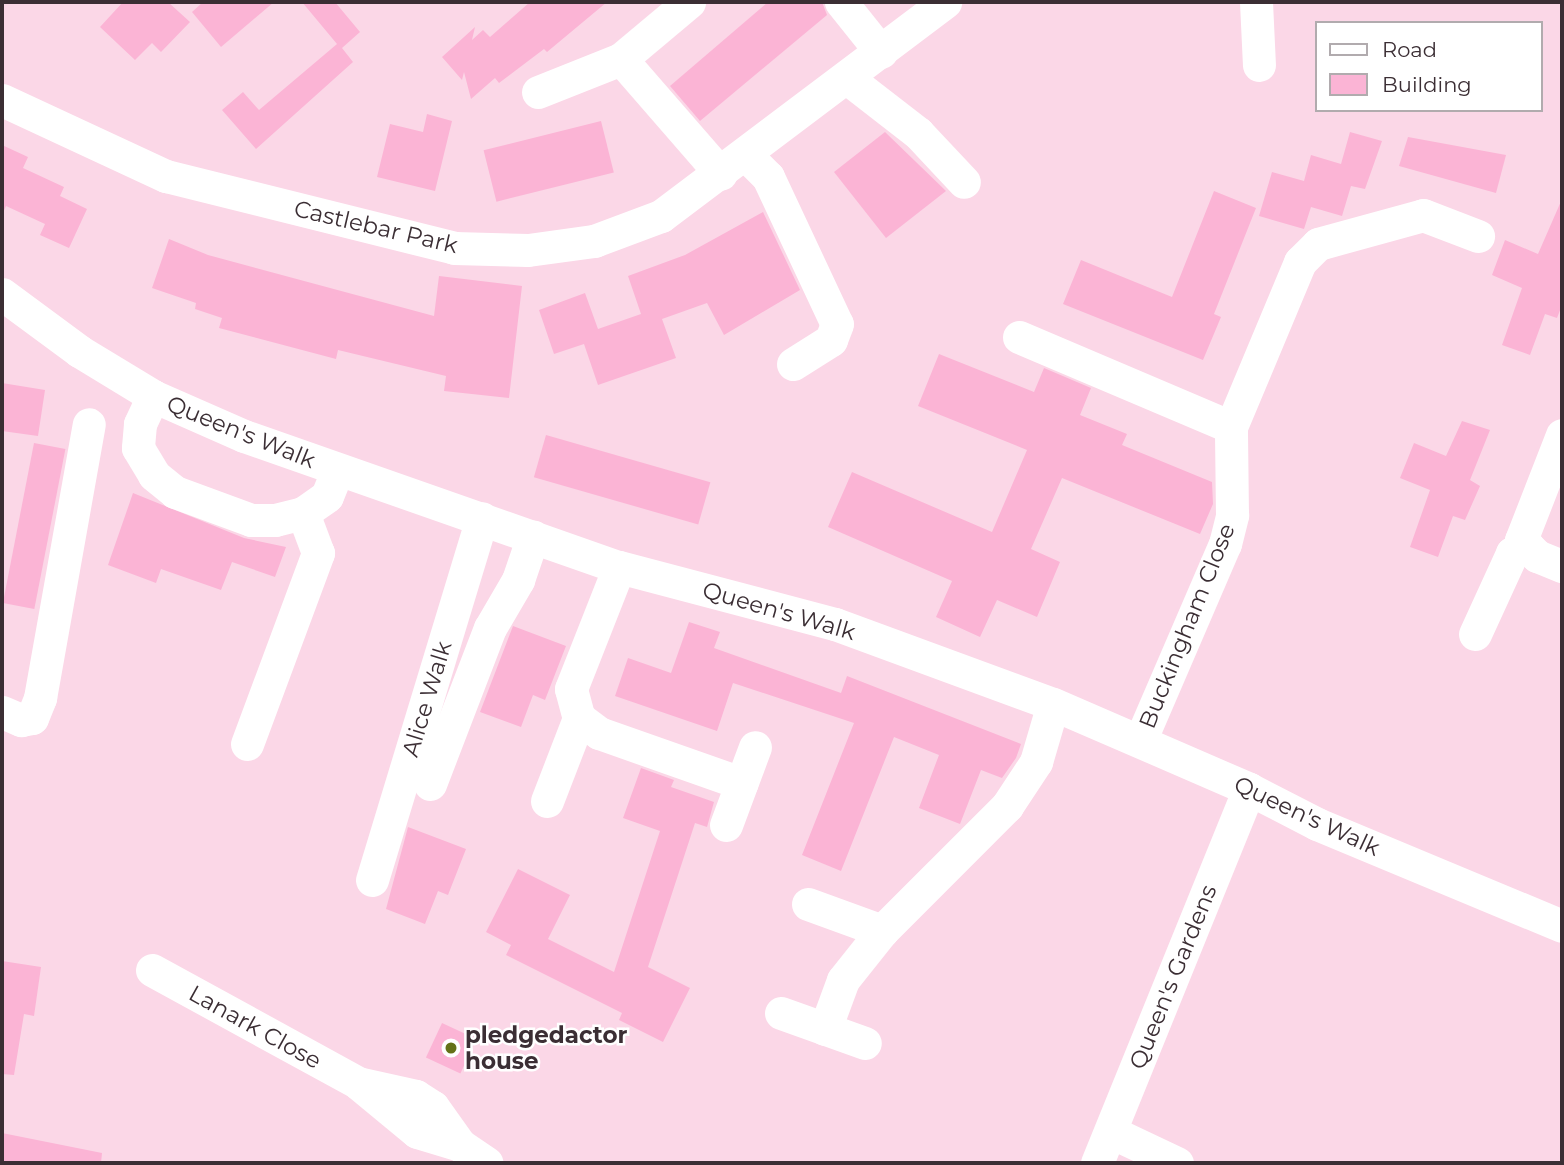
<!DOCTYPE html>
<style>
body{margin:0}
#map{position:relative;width:1564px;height:1165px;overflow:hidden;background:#fbd7e7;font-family:Montserrat,sans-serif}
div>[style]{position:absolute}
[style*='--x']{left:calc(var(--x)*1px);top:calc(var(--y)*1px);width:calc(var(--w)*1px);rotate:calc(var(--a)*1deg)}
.building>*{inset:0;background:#fbb4d5;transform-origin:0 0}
.minor>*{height:33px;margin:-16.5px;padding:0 16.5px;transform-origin:16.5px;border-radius:16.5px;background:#fff}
.dots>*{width:19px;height:19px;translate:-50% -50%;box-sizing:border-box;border:4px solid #fff;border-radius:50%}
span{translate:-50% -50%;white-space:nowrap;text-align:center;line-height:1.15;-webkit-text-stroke:5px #fff;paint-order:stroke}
.street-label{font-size:23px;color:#3b2e34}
.poi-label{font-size:23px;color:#3b2e34;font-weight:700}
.left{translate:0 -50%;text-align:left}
.frame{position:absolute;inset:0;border:4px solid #3b2e34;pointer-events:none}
.legend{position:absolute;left:1315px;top:21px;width:228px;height:91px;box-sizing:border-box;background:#fff;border:2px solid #b1abae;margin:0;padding:9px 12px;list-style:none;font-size:21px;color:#3b2e34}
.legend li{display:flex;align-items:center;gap:14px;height:35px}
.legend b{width:35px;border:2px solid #b1abae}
</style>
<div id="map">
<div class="building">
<i style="clip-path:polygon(123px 2px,168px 2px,190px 22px,161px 52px,152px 43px,135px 60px,100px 27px)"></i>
<i style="clip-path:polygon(203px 2px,274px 2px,221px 47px,192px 12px)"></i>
<i style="clip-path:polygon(302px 2px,335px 2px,360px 32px,342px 48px,353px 62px,256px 149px,222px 110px,243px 92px,259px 110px,337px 44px)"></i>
<i style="clip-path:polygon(530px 2px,607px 2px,547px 52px,544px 49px,499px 83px,495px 78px,471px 99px,464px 72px,462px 80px,442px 57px,475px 27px,472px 40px,483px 30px,490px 37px)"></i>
<i style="clip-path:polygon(768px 2px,822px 2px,827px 15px,700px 121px,670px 86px)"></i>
<i style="clip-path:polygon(427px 114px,452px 121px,435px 191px,377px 177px,390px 124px,423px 132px)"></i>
<i style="left:601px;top:121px;width:53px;height:121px;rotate:76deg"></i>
<i style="clip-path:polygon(885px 132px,946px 191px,886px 238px,834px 172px)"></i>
<i style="clip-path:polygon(1350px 132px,1382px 141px,1365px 189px,1351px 186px,1342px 216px,1311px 207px,1304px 229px,1259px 216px,1272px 172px,1304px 181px,1311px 155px,1341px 164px)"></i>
<i style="clip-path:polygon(1408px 137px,1506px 155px,1496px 193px,1399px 166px)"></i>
<i style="clip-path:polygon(2px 145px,28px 157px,23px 168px,64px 187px,60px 196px,87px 209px,69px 248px,40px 235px,45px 224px,6px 206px,2px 215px)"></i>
<i style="clip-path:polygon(1214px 191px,1256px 208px,1214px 314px,1221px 317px,1203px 360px,1063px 304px,1081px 260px,1172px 297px)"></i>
<i style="clip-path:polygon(1562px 199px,1562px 305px,1557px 318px,1545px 314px,1530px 355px,1502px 345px,1522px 288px,1492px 275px,1505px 240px,1538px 254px)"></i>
<i style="clip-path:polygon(763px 212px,800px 290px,724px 335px,707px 303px,662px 319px,676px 358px,598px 385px,584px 344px,554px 354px,539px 310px,585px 293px,598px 329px,641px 314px,628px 276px,685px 255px)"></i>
<i style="clip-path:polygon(169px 239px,208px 255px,434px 316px,439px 276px,522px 286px,509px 398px,444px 391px,446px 376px,338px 350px,336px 359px,219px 328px,222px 318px,195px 309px,196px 303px,152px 288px)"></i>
<i style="clip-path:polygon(939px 354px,1034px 392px,1044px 368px,1091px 388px,1080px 415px,1127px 434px,1122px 445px,1212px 482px,1213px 504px,1200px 534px,1062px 478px,1031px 549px,1060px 562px,1037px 617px,997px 600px,980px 637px,936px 617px,952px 581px,828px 527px,852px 472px,992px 532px,1027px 450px,918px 406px)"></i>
<i style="clip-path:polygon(2px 383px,45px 390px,38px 436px,2px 431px)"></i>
<i style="clip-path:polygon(1462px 421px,1490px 430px,1470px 480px,1480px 486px,1465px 520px,1453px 516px,1438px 557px,1410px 547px,1430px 490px,1400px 478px,1414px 443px,1446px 456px)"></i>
<i style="left:546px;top:435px;width:171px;height:44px;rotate:16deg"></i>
<i style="left:34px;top:443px;width:32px;height:163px;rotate:11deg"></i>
<i style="clip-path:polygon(133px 493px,244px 538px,286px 547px,275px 577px,232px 562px,221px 590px,161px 569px,156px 583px,108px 565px)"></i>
<i style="clip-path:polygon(689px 622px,720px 632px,714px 648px,841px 693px,847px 676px,1021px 744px,1016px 758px,1002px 778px,981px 770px,960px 824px,919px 808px,939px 755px,894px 737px,841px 871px,802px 855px,854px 723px,733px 683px,717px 731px,615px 696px,628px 658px,671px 673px)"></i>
<i style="clip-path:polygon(513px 626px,566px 646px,545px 700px,533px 695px,521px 727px,480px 712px)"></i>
<i style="clip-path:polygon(641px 768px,674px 780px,671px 787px,714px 802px,707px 827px,695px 823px,648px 967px,690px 988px,663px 1042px,619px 1020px,622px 1013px,506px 955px,511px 945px,486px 932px,518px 869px,570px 895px,548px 939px,614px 972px,660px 831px,623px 818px)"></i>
<i style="clip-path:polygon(408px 827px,466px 849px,448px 895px,438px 891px,425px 924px,386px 909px)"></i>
<i style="clip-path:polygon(2px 961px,41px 967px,34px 1016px,24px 1014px,14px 1075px,2px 1074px)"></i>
<i style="left:442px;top:1023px;width:38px;height:38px;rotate:25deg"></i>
<i style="clip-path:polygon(2px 1133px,102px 1153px,101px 1163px,2px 1163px)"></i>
</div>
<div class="minor">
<i style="--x:841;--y:2;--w:64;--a:51.3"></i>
<i style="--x:1256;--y:2;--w:63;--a:87.3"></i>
<i style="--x:621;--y:59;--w:152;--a:49"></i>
<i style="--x:847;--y:78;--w:90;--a:37.8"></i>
<i style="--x:918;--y:133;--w:67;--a:46.8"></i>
<i style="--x:538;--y:92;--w:89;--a:-21.7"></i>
<i style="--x:621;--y:59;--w:89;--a:-40"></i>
<i style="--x:2;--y:100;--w:181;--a:24.9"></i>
<i style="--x:166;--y:176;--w:297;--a:14"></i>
<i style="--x:454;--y:248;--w:74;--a:1.5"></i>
<i style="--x:528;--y:250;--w:67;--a:-7.8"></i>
<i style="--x:594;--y:241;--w:72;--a:-20.5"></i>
<i style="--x:661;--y:216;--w:356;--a:-37"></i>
<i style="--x:746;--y:155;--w:31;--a:45"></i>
<i style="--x:768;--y:177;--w:162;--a:64.9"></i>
<i style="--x:837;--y:324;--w:17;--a:111"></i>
<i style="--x:831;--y:340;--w:45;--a:147.7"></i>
<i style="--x:2;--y:294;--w:96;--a:36.5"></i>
<i style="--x:79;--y:351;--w:87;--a:31.3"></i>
<i style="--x:153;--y:396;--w:99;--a:23.7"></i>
<i style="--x:244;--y:436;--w:397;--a:19.3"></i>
<i style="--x:619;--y:567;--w:223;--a:14.8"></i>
<i style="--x:835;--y:624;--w:232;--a:20.2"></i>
<i style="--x:1053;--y:704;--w:214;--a:23.4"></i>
<i style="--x:1249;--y:789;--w:76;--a:27.2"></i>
<i style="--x:1317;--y:824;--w:265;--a:22.6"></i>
<i style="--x:1019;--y:337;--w:230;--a:23"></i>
<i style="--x:153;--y:396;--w:31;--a:115"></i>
<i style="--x:140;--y:424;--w:24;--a:95"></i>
<i style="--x:138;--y:448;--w:31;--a:59"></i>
<i style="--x:154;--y:475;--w:27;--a:39"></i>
<i style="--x:175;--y:492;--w:81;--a:20.2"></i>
<i style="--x:251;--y:520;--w:24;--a:0"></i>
<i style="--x:275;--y:520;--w:29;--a:-14"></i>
<i style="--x:303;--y:513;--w:29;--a:-35"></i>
<i style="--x:327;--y:496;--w:27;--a:-68"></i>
<i style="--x:1562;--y:435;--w:113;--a:111.3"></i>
<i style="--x:1521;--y:540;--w:23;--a:45"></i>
<i style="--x:1537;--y:556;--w:27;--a:22"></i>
<i style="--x:619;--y:567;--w:131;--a:111.5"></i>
<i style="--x:571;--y:689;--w:30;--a:75"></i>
<i style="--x:579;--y:718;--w:25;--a:37"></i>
<i style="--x:599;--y:733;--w:151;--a:19.4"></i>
<i style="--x:1475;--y:634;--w:89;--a:-65.4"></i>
<i style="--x:1512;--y:553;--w:17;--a:-25"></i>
<i style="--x:2;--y:712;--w:21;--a:23"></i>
<i style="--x:21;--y:720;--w:11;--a:-10"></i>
<i style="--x:32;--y:718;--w:22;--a:-68"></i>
<i style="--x:40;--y:698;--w:278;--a:-79.9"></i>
<i style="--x:1140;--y:741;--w:215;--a:-66.7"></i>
<i style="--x:1225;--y:544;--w:30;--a:-76"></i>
<i style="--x:1232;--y:515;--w:88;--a:-90.7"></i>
<i style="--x:1231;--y:427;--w:179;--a:-67.3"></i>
<i style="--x:1300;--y:262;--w:25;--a:-45"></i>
<i style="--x:1318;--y:244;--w:109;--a:-15.4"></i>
<i style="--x:1423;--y:215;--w:59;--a:20.9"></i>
<i style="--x:247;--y:744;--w:204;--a:-69.6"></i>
<i style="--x:318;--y:553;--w:43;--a:-110.6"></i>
<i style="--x:430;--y:784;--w:167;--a:-69"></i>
<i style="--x:490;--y:628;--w:56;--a:-59.7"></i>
<i style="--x:518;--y:580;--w:46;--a:-71.2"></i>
<i style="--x:547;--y:801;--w:89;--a:-68.9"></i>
<i style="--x:726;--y:825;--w:83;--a:-69.6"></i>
<i style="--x:372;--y:880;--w:378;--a:-73.1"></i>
<i style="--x:808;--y:904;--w:79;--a:20"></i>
<i style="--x:152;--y:970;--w:235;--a:28.7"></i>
<i style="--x:358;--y:1083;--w:59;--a:12.6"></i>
<i style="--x:416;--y:1096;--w:20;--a:33"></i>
<i style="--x:433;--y:1107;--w:47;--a:54.6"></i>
<i style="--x:460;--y:1145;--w:32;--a:34"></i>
<i style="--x:781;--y:1013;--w:89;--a:19.7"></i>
<i style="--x:825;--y:1029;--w:52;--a:-69.8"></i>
<i style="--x:843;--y:980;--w:63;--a:-51.5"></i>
<i style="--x:882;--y:931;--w:177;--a:-45"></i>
<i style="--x:1007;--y:806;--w:53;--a:-56.6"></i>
<i style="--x:1036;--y:762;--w:60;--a:-73.7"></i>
<i style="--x:359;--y:1084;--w:75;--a:39.6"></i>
<i style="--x:417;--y:1132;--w:45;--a:16.8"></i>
<i style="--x:1111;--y:1132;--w:73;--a:25.2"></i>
<i style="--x:1097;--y:1163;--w:404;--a:-67.9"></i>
</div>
<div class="dots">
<i style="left:451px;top:1048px;background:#657018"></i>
</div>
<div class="street-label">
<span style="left:376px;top:227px;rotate:13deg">Castlebar Park</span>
<span style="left:241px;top:432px;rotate:22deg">Queen's Walk</span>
<span style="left:779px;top:611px;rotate:16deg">Queen's Walk</span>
<span style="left:1187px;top:626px;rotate:-68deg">Buckingham Close</span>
<span style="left:427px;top:699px;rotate:-73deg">Alice Walk</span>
<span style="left:1307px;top:816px;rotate:25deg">Queen's Walk</span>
<span style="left:1173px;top:977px;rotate:-68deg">Queen's Gardens</span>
<span style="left:255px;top:1027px;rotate:29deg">Lanark Close</span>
</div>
<div class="poi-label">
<span class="left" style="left:465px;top:1048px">pledgedactor<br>house</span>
</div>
<div class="frame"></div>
<ul class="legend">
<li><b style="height:9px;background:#fff"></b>Road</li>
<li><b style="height:19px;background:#fbb4d5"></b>Building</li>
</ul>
</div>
